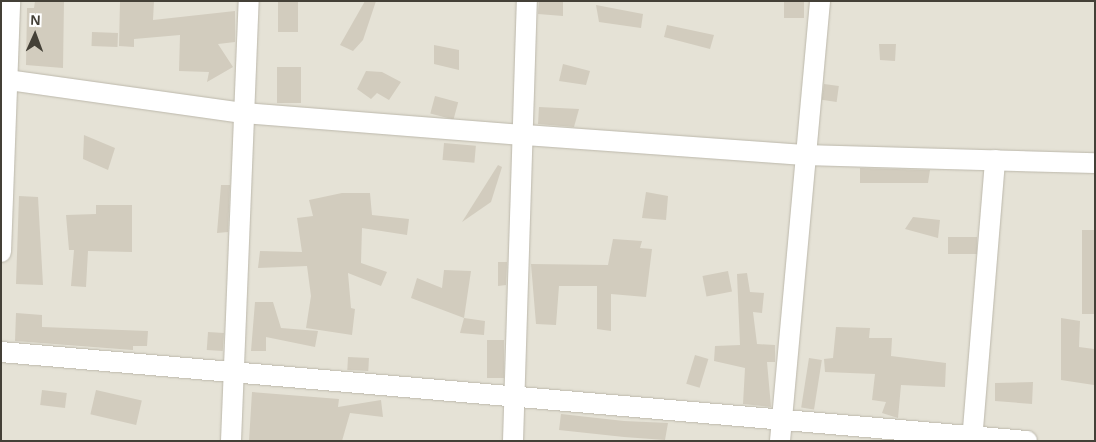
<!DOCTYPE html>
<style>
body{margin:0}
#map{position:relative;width:1096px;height:442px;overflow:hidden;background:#f2efe8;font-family:Helvetica,sans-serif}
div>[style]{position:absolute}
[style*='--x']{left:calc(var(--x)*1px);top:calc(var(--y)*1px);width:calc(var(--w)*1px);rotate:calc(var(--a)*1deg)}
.residential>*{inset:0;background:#e5e2d6;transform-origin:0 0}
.building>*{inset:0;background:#d2ccbe;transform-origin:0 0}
.roads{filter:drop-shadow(0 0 1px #bcb8ab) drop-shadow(0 0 1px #bcb8ab)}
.minor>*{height:20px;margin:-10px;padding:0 10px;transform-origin:10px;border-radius:10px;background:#fff}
span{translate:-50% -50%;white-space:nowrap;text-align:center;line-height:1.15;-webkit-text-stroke:4px #fff;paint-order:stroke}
.frame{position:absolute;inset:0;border:2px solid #444037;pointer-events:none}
.north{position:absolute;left:10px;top:10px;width:50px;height:50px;-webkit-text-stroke:4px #fff;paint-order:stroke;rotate:2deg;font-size:14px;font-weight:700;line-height:20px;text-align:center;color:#444037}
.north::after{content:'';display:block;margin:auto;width:18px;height:22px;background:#444037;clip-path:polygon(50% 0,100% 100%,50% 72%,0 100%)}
</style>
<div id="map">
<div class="residential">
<i style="left:1px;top:1px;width:1094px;height:440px"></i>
</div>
<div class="building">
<i style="clip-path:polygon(35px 1px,64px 1px,63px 68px,26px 65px,27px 8px,34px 8px)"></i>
<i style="clip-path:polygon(120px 1px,154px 1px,153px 20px,235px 11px,235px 42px,218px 44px,233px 67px,207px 82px,209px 72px,179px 71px,180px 35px,134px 39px,134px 47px,119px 46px)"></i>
<i style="left:278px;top:1px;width:20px;height:31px"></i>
<i style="clip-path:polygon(365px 1px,376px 1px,363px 40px,353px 51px,340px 45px)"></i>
<i style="clip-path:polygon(539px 1px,563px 1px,563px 16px,538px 14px)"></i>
<i style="left:784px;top:1px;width:20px;height:17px"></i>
<i style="clip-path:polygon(596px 5px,643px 14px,641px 28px,599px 22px)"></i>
<i style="clip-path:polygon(667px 25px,714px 35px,710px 49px,664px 37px)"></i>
<i style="left:92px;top:32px;width:26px;height:14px;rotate:2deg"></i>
<i style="clip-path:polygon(879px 44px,896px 44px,895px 61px,880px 60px)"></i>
<i style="clip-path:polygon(434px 45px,459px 50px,459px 70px,434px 64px)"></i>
<i style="clip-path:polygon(563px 64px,590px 71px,586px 85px,559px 81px)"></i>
<i style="left:277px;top:67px;width:24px;height:36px"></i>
<i style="clip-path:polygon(366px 71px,382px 72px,401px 82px,389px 100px,377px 93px,371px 99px,357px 89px)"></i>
<i style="left:824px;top:84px;width:15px;height:16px;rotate:8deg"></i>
<i style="left:435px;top:96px;width:24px;height:18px;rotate:15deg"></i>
<i style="clip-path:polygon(539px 107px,579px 109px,574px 127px,538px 124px)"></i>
<i style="clip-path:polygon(84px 135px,115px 148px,108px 170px,83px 159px)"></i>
<i style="left:444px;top:143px;width:32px;height:17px;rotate:5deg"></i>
<i style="clip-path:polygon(498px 165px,502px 167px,491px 202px,462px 222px)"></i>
<i style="clip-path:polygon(860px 168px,930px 170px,928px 183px,860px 183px)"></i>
<i style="clip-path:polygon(221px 185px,230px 185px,228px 232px,217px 233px)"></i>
<i style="clip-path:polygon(646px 192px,668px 196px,666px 220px,642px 218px)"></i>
<i style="clip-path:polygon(342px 193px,370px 193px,372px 215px,409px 219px,407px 235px,362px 228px,361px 263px,387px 272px,381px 286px,348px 273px,351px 308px,355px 309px,352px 335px,306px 328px,311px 296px,307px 266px,258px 268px,260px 251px,302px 252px,297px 218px,313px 216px,309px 200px)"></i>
<i style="clip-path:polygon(19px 196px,38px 197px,43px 285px,16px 284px)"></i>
<i style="clip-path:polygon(96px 205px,132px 205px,132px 252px,88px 251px,86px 287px,71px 286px,74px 250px,69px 250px,66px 215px,96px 214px)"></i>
<i style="clip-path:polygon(913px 217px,940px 220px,938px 238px,905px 229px)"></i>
<i style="left:1082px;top:230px;width:13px;height:84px"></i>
<i style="left:948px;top:237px;width:29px;height:17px"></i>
<i style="clip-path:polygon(613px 239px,642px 241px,640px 248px,652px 249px,646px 297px,611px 294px,611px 331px,597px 329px,597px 286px,559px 286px,556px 325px,536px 324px,531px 264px,608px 265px)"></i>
<i style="clip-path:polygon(498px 262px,507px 262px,506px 285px,498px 286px)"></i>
<i style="clip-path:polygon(444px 270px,471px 271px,464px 318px,485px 321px,484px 335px,460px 333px,464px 318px,411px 298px,417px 278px,442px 288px)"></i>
<i style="left:728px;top:271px;width:21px;height:26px;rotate:79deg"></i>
<i style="clip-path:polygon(747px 273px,750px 292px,764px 293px,762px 313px,753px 312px,757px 344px,775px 345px,775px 362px,767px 362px,771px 407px,743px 404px,745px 368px,714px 361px,715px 346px,740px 345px,737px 274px)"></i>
<i style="clip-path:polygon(255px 302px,273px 302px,281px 328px,318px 331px,315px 347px,266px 337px,266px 351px,251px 351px)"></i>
<i style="clip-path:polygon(16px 313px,42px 315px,42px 327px,148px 331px,147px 346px,133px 346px,133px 350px,15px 341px)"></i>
<i style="clip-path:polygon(1061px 318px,1080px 321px,1079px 347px,1094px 349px,1094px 385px,1061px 380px)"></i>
<i style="clip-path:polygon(836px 327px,870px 328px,869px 338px,892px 338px,891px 356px,946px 363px,945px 387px,901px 385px,898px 418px,882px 413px,886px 402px,872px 400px,875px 374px,825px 372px,824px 359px,833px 358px)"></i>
<i style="left:208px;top:332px;width:16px;height:18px;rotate:4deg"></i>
<i style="left:487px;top:340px;width:17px;height:38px"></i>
<i style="left:695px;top:355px;width:14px;height:30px;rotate:17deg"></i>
<i style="left:348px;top:357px;width:21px;height:13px;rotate:3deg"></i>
<i style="left:809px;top:358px;width:13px;height:50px;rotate:9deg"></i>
<i style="clip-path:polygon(1033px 382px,1032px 404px,995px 401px,995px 383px)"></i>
<i style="left:42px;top:390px;width:25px;height:15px;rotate:7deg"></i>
<i style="left:96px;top:390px;width:47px;height:25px;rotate:13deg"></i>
<i style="clip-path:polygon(252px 392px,339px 399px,338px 407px,381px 400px,383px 417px,350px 413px,342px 441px,249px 441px)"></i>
<i style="clip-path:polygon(561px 414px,624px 421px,668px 423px,665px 440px,624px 437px,559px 430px)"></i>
</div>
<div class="roads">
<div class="minor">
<i style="--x:1;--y:79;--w:245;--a:8"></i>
<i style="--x:244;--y:113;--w:282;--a:4.5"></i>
<i style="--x:525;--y:135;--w:280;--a:4.1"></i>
<i style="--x:804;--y:155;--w:291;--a:1.6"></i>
<i style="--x:1;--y:252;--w:251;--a:-87.9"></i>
<i style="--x:1;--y:352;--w:1030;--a:4.96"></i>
<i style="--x:231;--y:441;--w:440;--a:-87.7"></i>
<i style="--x:513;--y:441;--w:440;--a:-88.2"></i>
<i style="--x:780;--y:441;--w:442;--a:-84.8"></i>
<i style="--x:972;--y:441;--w:282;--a:-85.3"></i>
</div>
</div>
<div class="frame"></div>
<div class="north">N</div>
</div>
